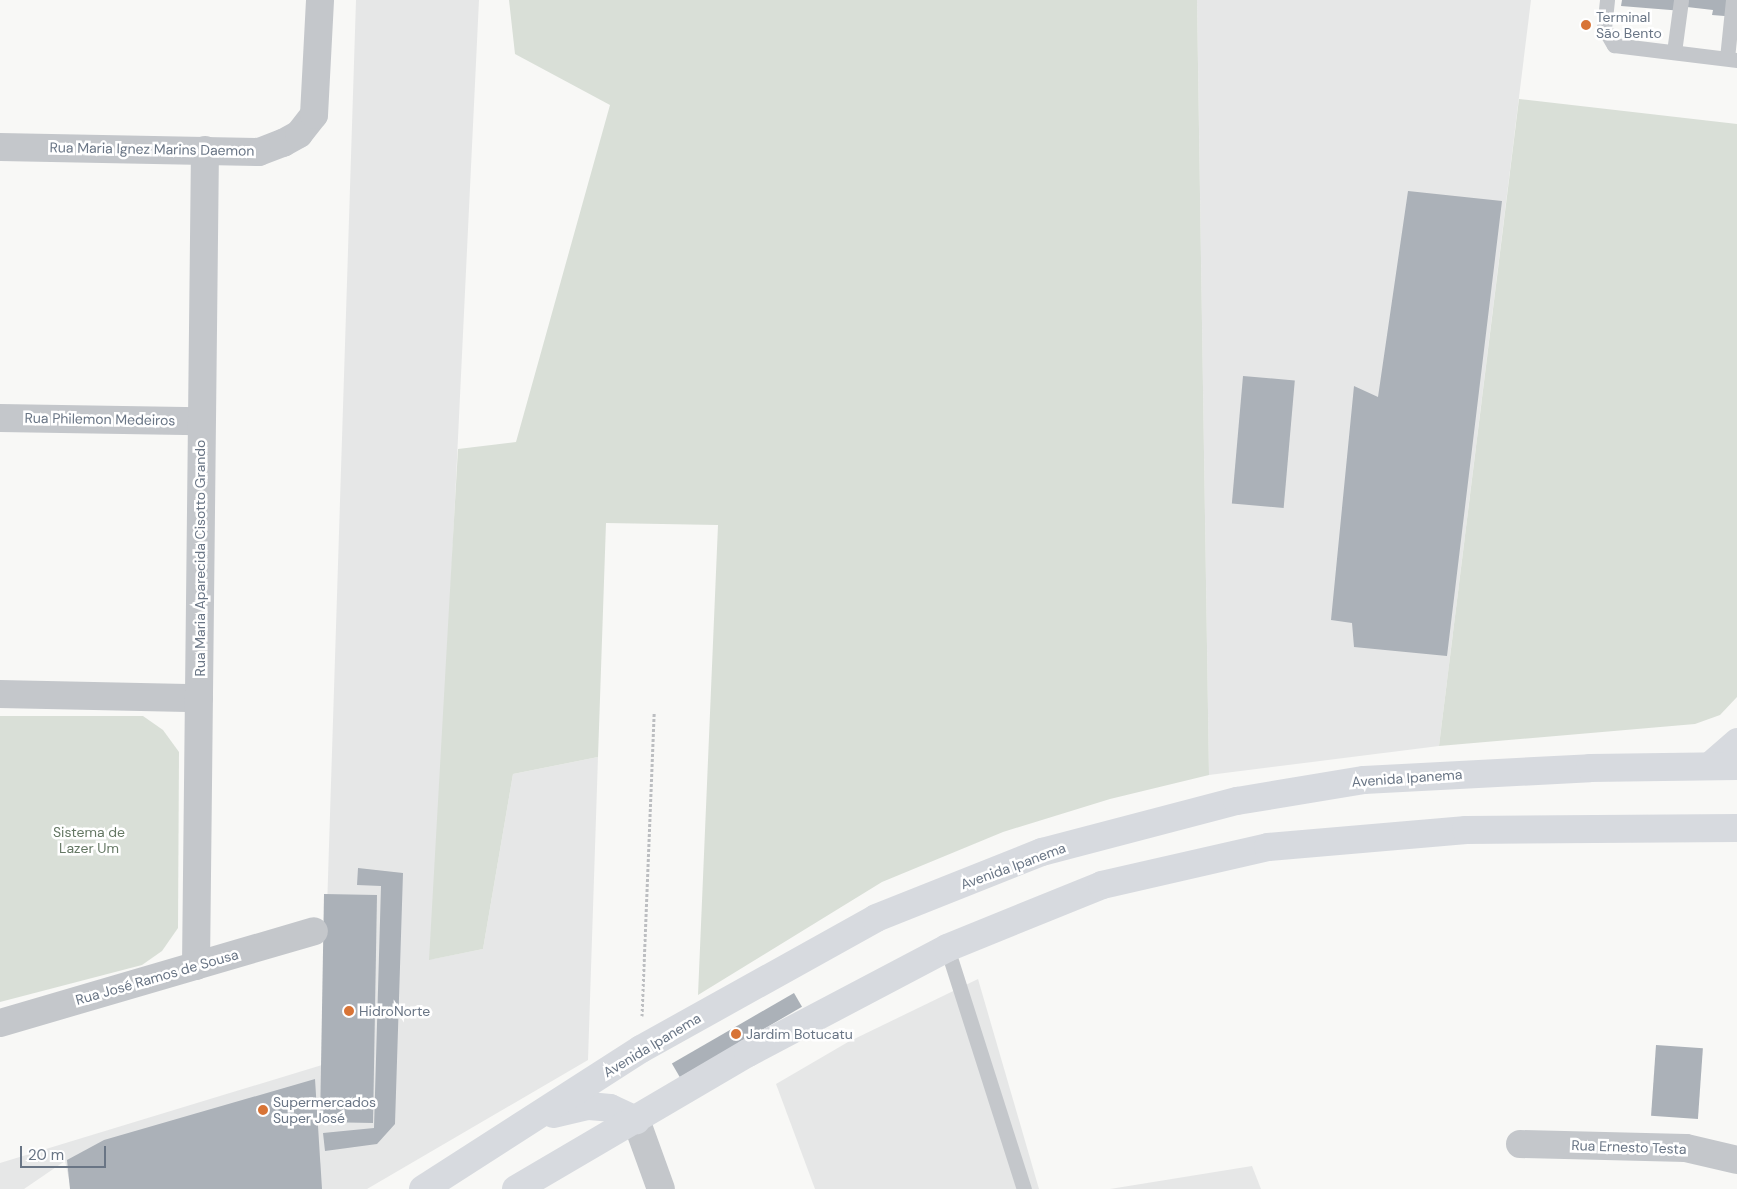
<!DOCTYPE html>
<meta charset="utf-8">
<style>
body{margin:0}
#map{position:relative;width:1737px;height:1189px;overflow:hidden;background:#f8f8f6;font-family:"DM Sans",sans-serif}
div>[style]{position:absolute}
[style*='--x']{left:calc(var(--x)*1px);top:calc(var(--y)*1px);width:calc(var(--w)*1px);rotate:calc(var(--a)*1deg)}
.built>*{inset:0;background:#e6e7e7}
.green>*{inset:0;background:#d9dfd7}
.building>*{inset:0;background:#abb1b8;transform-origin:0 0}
.path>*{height:3px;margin-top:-1.5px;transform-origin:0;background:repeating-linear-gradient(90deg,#bcbec1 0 2.5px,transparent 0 5px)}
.lane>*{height:15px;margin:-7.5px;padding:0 7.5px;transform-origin:7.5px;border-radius:7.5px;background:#c4c7cb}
.street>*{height:28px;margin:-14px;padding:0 14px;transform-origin:14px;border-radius:14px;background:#c4c7cb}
.primary>*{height:28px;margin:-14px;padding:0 14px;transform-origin:14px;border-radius:14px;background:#d7dadf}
.dots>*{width:14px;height:14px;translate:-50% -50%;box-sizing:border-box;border:2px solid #fff;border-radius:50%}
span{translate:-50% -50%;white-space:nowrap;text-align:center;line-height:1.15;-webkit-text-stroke:5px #fff;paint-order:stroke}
.poi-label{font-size:14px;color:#697585}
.left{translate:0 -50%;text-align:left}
.street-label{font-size:14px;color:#697585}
.park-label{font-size:14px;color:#657864}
.scale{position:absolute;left:20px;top:1146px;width:86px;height:22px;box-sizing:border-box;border:2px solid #697585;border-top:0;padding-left:6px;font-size:15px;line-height:18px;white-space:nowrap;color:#697585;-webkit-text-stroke:4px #fff;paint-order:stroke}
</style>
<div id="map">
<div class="built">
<i style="clip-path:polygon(356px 0,479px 0,433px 959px,483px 949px,513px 774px,598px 757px,588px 1060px,367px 1189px,71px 1189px,65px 1161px,24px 1189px,0 1189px,0 1163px,322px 1065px)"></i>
<i style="clip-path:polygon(1197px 0,1531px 0,1439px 746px,1209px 775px)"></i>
<i style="clip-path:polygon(978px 979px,1039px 1189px,815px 1189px,776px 1084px,848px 1042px)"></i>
<i style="clip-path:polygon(1252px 1166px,1261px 1189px,1110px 1189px)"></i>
</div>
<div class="green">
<i style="clip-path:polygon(509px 0,1197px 0,1209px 775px,1110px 799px,1003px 832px,882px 882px,698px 995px,718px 525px,606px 523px,598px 757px,513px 774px,483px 949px,429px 960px,458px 449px,516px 442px,610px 105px,515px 54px)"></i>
<i style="clip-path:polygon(1519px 99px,1737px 124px,1737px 697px,1720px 715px,1695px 724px,1439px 746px)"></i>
<i style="clip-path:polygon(0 716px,143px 716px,163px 730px,179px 752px,178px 928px,162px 951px,142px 965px,0 1002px)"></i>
</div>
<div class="building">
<i style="clip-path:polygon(1622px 0,1737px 0,1737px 17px,1712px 15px,1713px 10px,1687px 7px,1683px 11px,1621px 6px)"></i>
<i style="clip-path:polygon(1408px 191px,1502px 201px,1447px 656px,1354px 647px,1352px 623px,1331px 620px,1354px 386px,1378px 397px)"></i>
<i style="left:1243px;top:376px;width:52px;height:128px;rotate:5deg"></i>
<i style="clip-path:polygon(358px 868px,403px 873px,395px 1124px,377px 1144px,325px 1151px,323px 1133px,374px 1128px,381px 886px,357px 885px)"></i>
<i style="left:377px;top:895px;width:228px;height:53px;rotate:91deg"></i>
<i style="left:794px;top:993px;width:16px;height:141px;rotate:60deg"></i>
<i style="left:1656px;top:1045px;width:47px;height:71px;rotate:4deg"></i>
<i style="clip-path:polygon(315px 1079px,322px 1189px,70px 1189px,67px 1160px,104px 1140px)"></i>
</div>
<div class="path">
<i style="--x:642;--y:1016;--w:303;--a:-87.7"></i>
</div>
<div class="lane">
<i style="--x:1607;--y:0;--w:28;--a:96"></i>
<i style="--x:1604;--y:28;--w:20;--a:60"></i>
<i style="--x:1614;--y:45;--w:124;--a:7"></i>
<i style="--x:1674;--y:52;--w:52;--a:-82.3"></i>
<i style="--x:1727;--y:58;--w:58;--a:-84.1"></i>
<i style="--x:947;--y:948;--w:253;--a:72.3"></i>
</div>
<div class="street">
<i style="--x:0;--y:147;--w:259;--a:1.1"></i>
<i style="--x:259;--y:152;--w:26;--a:-21"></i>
<i style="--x:283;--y:143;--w:18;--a:-29"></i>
<i style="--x:299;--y:134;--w:24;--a:-52"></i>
<i style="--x:314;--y:115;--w:115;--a:-87"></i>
<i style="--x:0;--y:418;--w:200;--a:0.9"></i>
<i style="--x:0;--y:694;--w:199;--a:1.2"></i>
<i style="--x:196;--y:966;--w:816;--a:-89.37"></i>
<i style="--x:0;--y:1023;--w:327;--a:-16.3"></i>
<i style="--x:636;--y:1120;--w:73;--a:70.1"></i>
<i style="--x:1520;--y:1144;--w:166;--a:1.4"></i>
<i style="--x:1686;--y:1148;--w:52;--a:13.2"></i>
</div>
<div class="primary">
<i style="--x:1711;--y:765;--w:35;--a:-41"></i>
<i style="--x:553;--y:1114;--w:37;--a:-13"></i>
<i style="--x:589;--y:1106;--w:21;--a:5"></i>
<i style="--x:610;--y:1108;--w:29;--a:25"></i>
<i style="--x:423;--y:1189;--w:259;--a:-32.7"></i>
<i style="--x:641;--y:1049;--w:269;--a:-29.1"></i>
<i style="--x:876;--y:918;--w:179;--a:-21.7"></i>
<i style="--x:1042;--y:852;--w:202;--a:-14.7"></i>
<i style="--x:1237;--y:801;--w:129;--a:-9.4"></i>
<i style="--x:1364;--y:780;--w:226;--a:-3"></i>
<i style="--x:1590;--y:768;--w:147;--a:-0.8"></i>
<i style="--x:516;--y:1189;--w:269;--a:-30.4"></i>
<i style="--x:748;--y:1053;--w:225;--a:-27.8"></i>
<i style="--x:947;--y:948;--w:167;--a:-22.1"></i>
<i style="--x:1102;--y:885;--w:170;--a:-12.9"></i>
<i style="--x:1268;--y:847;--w:199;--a:-4.9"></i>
<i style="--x:1466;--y:830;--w:271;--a:-0.4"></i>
</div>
<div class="dots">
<i style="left:1586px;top:25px;background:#d87436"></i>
<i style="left:349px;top:1011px;background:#d87436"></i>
<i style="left:736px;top:1034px;background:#d87436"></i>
<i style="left:263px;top:1110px;background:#d87436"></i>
</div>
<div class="poi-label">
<span class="left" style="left:1596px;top:25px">Terminal<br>São Bento</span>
<span class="left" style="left:359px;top:1011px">HidroNorte</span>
<span class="left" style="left:746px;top:1034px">Jardim Botucatu</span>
<span class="left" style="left:273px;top:1110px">Supermercados<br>Super José</span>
</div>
<div class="street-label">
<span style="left:152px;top:149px;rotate:1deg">Rua Maria Ignez Marins Daemon</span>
<span style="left:100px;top:419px;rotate:1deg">Rua Philemon Medeiros</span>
<span style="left:200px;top:558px;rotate:-90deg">Rua Maria Aparecida Cisotto Grando</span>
<span style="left:1407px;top:778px;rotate:-4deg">Avenida Ipanema</span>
<span style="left:1013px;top:866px;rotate:-20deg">Avenida Ipanema</span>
<span style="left:157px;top:977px;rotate:-16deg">Rua José Ramos de Sousa</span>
<span style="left:652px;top:1045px;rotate:-31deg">Avenida Ipanema</span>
<span style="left:1629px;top:1147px;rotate:2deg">Rua Ernesto Testa</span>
</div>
<div class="park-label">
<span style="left:89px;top:840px">Sistema de<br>Lazer Um</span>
</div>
<div class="scale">20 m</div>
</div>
